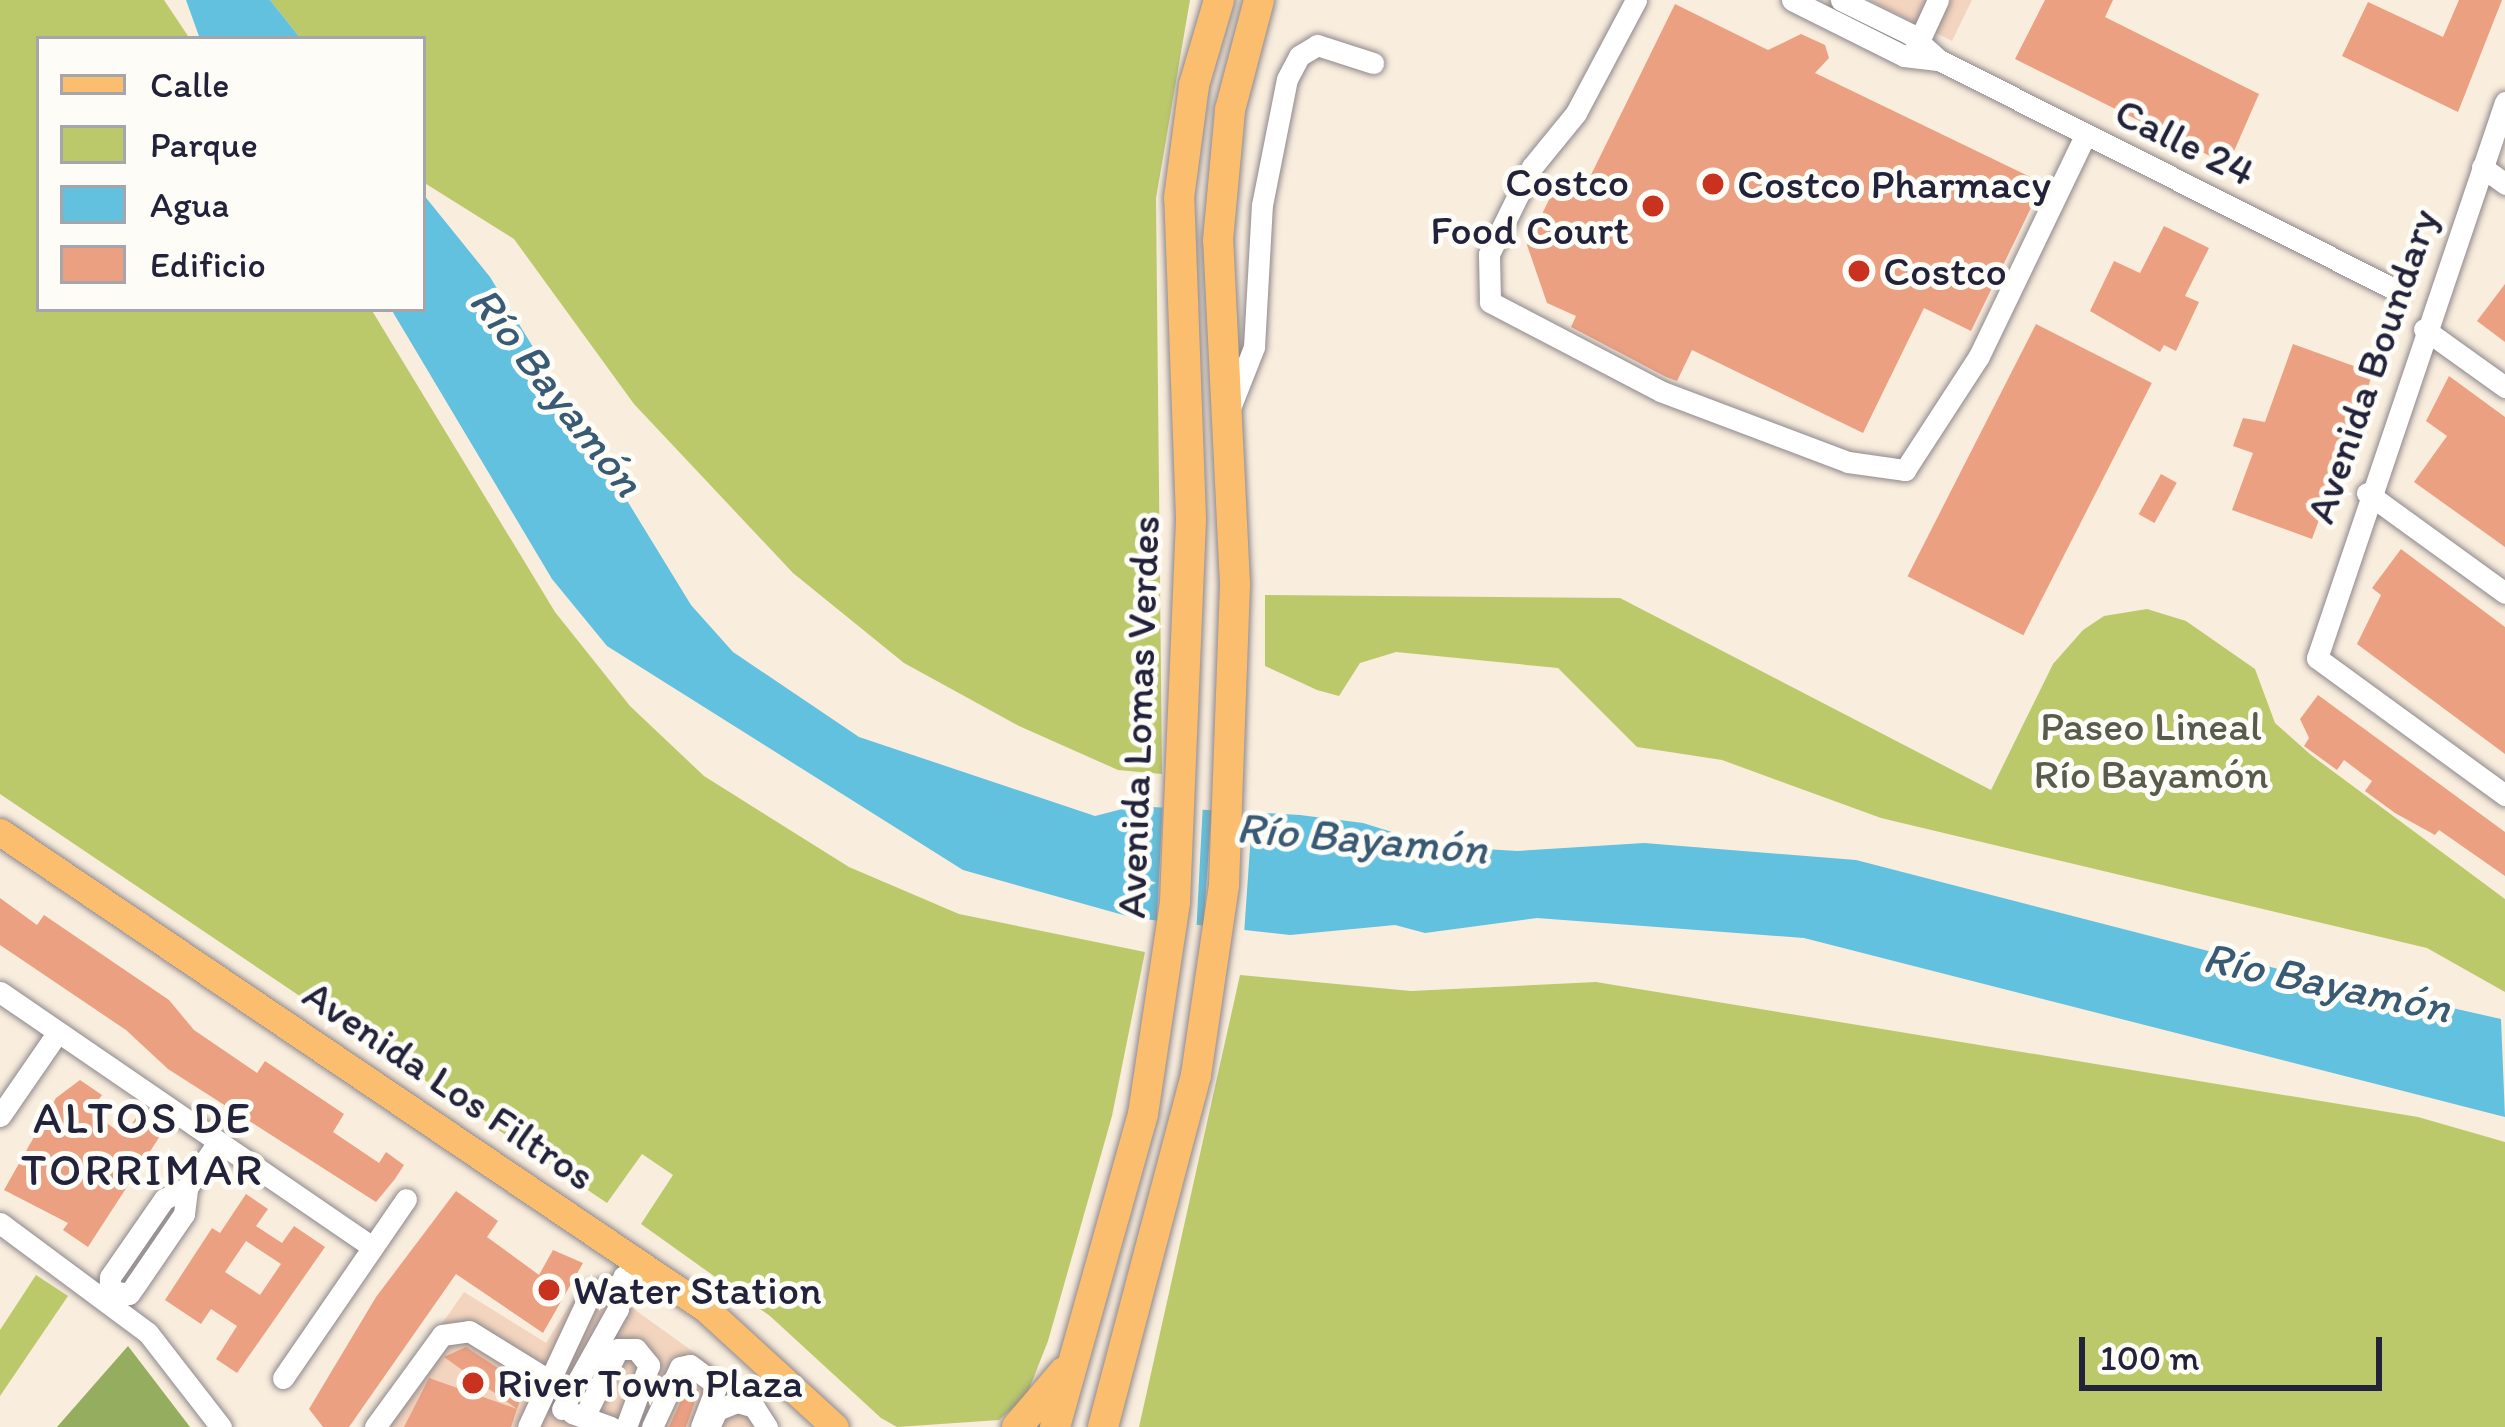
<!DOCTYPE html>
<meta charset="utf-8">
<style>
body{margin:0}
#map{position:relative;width:2505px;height:1427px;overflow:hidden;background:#f9eddd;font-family:Itim,sans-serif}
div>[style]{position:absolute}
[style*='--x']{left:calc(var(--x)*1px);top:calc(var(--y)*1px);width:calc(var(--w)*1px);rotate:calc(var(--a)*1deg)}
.built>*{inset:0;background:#f3d4be}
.green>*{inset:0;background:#bcc96b}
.forest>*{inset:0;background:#95ad5f}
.water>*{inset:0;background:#61c1df}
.pier>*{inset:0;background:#f9eddd;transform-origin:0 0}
.building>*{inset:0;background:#eca082;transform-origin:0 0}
.roads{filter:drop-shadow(0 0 3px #8e888c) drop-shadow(0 0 3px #8e888c)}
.minor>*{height:21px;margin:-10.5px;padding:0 10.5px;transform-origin:10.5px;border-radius:10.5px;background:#fff}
.major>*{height:27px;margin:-13.5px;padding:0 13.5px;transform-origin:13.5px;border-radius:13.5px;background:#fabe6e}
.highway>*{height:30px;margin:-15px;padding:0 15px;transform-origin:15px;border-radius:15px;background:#fabe6e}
.dots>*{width:33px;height:33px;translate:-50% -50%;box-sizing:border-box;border:6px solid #fdfcf7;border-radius:50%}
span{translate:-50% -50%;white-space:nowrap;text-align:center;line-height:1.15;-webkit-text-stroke:10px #fdfcf7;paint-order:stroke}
.street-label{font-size:42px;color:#22223b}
.poi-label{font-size:42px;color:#22223b}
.right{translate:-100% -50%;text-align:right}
.left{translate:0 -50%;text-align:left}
.park-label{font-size:42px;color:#585c4c}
.water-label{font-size:45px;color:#385a74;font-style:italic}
.neighbourhood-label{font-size:45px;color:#22223b;letter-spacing:3px}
.legend{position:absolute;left:36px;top:36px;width:390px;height:276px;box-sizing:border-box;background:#fdfcf7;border:3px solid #a5a5ac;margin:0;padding:15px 21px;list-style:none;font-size:36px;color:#22223b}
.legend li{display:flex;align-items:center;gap:24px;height:60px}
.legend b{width:60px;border:3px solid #a5a5ac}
.scale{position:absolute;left:2079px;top:1337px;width:303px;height:54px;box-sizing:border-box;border:6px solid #22223b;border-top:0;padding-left:15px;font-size:36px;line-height:42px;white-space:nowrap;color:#22223b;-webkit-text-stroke:9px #fdfcf7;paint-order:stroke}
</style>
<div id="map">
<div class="built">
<i style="clip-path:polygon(1869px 0,1972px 0,1952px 41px)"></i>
<i style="clip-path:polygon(588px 1276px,738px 1384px,772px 1427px,370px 1427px,464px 1292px,546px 1343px)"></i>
</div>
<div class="green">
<i style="clip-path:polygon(0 0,164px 0,190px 39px,39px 39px,39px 309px,371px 309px,555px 612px,630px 706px,704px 776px,849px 867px,959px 914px,1145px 952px,1112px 1116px,1048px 1341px,1026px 1397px,999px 1420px,897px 1427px,881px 1418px,770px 1316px,641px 1224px,673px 1175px,642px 1154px,607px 1203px,0 794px)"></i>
<i style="clip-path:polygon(270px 0,1190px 0,1156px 198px,1162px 774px,1118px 770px,1019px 726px,904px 663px,793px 573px,634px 404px,514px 239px,423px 182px,423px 39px,301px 39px)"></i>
<i style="clip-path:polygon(1265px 595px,1620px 598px,1991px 790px,2053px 664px,2083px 630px,2104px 616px,2147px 609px,2186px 621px,2255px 669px,2275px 723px,2311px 755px,2505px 899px,2505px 992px,2427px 948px,1881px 818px,1722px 760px,1637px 747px,1558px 668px,1396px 652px,1360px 663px,1339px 696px,1317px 690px,1265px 666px)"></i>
<i style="clip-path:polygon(1240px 975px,1411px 991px,1596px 982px,2418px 1117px,2505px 1142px,2505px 1427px,1139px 1427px)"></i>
<i style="clip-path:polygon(36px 1275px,68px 1296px,0 1396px,0 1330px)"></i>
</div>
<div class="forest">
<i style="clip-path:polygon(128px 1346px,190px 1427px,57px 1427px)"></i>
</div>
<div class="water">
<i style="clip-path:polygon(186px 0,270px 0,301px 39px,200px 39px)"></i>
<i style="clip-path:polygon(423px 194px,490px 277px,691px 605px,733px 652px,859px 737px,1095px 816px,1134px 806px,1300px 815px,1363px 823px,1437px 846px,1517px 851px,1644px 843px,1856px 860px,2286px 971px,2321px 1000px,2368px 989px,2501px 1019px,2505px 1117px,1804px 938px,1537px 918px,1425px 933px,1395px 925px,1290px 935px,1134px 918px,963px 870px,607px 646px,552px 579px,391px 309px,423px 309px)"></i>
</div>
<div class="pier">
<i style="left:1163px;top:802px;width:40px;height:125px;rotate:3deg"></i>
<i style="left:1212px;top:804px;width:41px;height:128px;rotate:4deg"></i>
</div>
<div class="building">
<i style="clip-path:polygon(2045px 0,2113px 0,2105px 17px,2259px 94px,2228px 165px,2015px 59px)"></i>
<i style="clip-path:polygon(2459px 0,2502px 0,2458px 112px,2342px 56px,2368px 2px,2443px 37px)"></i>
<i style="clip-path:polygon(1675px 4px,1768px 50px,1801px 34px,1825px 45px,1829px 58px,1815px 73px,2043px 183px,1971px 331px,1924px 308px,1863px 433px,1692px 350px,1677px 381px,1666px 377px,1571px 327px,1576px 316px,1547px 303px,1527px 245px,1562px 173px,1586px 185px)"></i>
<i style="clip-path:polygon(2164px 226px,2209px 248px,2185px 296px,2199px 302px,2176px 351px,2164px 345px,2160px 352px,2090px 311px,2114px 261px,2140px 273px)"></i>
<i style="clip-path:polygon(2505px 284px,2505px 342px,2477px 321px)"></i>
<i style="left:2036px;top:324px;width:130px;height:283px;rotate:27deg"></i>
<i style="clip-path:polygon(2293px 344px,2373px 373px,2312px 539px,2232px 510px,2253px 453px,2233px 446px,2243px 418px,2265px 422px)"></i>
<i style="clip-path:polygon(2449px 376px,2505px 417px,2505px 547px,2414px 482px,2447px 436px,2426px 421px)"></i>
<i style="left:2161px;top:474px;width:18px;height:46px;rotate:29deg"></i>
<i style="clip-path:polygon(2401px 549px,2505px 627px,2505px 754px,2357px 644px,2381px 595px,2372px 588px)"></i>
<i style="clip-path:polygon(2318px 695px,2505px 832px,2505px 876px,2439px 830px,2435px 835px,2395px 813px,2365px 791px,2372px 781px,2344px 760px,2337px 770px,2304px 746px,2309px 738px,2300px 719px)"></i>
<i style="clip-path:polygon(0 898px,37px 925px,44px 915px,169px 1000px,194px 1030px,257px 1073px,265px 1061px,344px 1114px,333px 1132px,379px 1163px,386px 1152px,404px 1165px,395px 1179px,376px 1202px,168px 1069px,126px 1030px,0 945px)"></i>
<i style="clip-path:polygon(80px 1080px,102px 1095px,90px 1111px,115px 1129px,125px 1134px,136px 1118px,160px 1136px,88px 1247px,63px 1230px,68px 1223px,4px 1190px,56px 1098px)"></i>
<i style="clip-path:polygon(456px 1191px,498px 1221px,487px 1237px,539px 1275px,553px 1250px,583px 1263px,543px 1333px,456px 1274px,349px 1427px,323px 1427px,309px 1409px,376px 1297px)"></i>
<i style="clip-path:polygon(evenodd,246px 1194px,268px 1209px,256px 1226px,282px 1243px,294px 1226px,325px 1247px,237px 1373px,216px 1359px,237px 1326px,211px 1309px,201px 1324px,165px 1300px,212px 1228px,220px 1233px,246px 1194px,246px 1241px,281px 1264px,260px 1295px,225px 1272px,246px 1241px)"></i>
<i style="clip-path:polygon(466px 1347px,525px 1386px,517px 1409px,444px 1357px)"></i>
<i style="clip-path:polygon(429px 1378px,517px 1409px,511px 1427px,404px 1427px)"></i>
<i style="clip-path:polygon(689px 1383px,699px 1390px,686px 1427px,669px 1427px)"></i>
</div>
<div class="roads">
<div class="minor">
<i style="--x:1636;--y:0;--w:128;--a:118"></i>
<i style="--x:1576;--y:113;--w:70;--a:129.2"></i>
<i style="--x:1532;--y:167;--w:97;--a:116.3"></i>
<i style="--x:1489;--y:254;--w:48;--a:88.8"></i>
<i style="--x:1490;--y:302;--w:192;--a:27.6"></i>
<i style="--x:1660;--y:391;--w:201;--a:20.7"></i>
<i style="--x:1848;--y:462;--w:58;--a:8"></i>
<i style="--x:1905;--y:470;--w:136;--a:-57"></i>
<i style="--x:1979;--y:356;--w:244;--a:-64.3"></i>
<i style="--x:1792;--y:0;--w:125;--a:26.6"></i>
<i style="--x:1904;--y:56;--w:34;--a:7"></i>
<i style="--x:1841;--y:0;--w:77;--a:26.2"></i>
<i style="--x:1910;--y:34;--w:39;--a:42"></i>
<i style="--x:1939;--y:60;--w:514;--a:26.71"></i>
<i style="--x:1913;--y:54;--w:60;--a:-65.2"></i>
<i style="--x:2505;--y:102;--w:587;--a:108.68"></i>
<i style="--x:2317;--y:658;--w:233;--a:36.1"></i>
<i style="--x:2482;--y:167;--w:29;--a:36"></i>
<i style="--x:2424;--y:329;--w:100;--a:35.6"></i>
<i style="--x:1230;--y:408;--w:66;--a:-68.5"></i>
<i style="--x:1254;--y:347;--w:142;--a:-86.8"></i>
<i style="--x:1262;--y:205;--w:128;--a:-78.8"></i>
<i style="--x:1287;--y:79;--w:26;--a:-62"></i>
<i style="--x:1299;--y:56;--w:21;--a:-31"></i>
<i style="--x:1317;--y:45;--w:59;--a:17.8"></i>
<i style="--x:2367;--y:493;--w:170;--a:35.9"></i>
<i style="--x:0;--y:992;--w:451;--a:34.4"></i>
<i style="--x:0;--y:1116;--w:102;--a:-55.4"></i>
<i style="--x:0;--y:1223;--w:184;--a:36.6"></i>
<i style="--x:148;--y:1333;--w:119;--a:52.2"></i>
<i style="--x:113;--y:1291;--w:16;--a:11"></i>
<i style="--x:129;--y:1294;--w:12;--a:-55"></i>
<i style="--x:136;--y:1284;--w:85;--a:-55.6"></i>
<i style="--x:184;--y:1214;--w:26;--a:-83"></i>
<i style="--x:187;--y:1188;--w:55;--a:-56"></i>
<i style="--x:109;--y:1298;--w:21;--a:-87"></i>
<i style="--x:110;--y:1277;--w:95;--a:-55.3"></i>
<i style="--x:164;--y:1199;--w:25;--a:-26"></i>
<i style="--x:283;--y:1378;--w:217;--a:-55.5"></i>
<i style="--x:562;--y:1409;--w:115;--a:-60.8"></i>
<i style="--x:618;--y:1309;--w:33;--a:-81"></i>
<i style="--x:572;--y:1413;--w:41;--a:19.7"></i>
<i style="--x:584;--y:1417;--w:76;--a:-63.4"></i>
<i style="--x:618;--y:1349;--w:18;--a:0"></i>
<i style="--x:636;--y:1349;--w:21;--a:51"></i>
<i style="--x:649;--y:1365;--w:66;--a:110.4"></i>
<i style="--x:375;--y:1427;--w:114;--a:-53.9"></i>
<i style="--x:442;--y:1335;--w:27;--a:-8"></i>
<i style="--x:469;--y:1331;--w:89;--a:31.7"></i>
<i style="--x:528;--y:1427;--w:149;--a:-65"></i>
<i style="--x:591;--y:1292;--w:28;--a:-15"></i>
<i style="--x:652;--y:1427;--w:66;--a:-65"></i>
<i style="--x:680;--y:1367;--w:10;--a:-11"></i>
<i style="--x:690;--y:1365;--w:34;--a:37"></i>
<i style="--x:717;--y:1385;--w:45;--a:110.9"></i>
<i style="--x:709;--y:1427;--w:19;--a:-65"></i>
<i style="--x:717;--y:1410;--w:22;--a:-22"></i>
<i style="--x:737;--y:1402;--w:18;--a:16"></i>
<i style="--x:754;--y:1407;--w:24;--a:57"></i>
</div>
<div class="major">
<i style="--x:0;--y:832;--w:851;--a:34.03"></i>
<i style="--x:705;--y:1308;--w:176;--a:42.5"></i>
</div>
<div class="highway">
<i style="--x:1017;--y:1427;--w:72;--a:-49.5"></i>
<i style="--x:1055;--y:1427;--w:325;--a:-74.3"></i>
<i style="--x:1143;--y:1114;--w:214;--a:-81.4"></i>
<i style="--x:1175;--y:902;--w:384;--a:-87.6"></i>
<i style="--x:1191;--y:518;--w:320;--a:-92.1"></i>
<i style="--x:1179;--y:198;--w:114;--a:-82.4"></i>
<i style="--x:1194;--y:85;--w:89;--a:-73.6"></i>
<i style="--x:1103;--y:1427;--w:364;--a:-75.2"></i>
<i style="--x:1196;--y:1075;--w:192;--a:-81.6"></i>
<i style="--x:1224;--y:885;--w:301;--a:-87.9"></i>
<i style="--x:1235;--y:584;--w:344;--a:-92.8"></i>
<i style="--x:1218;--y:240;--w:131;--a:-84.7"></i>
<i style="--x:1230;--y:110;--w:114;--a:-75.2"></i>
</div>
</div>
<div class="dots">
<i style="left:1713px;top:184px;background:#c8321e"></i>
<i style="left:1653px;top:206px;background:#c8321e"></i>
<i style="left:1859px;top:271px;background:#c8321e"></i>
<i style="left:549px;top:1290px;background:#c8321e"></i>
<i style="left:473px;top:1383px;background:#c8321e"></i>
</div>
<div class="street-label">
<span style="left:2185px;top:142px;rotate:26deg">Calle 24</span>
<span style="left:2372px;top:366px;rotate:-71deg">Avenida Boundary</span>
<span style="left:1138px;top:717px;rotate:-88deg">Avenida Lomas Verdes</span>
<span style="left:449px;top:1085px;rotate:34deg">Avenida Los Filtros</span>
</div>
<div class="poi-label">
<span class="right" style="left:1629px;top:206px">Costco<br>Food Court</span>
<span class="left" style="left:1737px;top:184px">Costco Pharmacy</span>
<span class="left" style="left:1883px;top:271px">Costco</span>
<span class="left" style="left:573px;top:1290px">Water Station</span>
<span class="left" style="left:497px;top:1383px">River Town Plaza</span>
</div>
<div class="park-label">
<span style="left:2151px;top:750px">Paseo Lineal<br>Río Bayamón</span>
</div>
<div class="water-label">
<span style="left:557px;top:391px;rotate:52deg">Río Bayamón</span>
<span style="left:1362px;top:838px;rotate:5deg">Río Bayamón</span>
<span style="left:2327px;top:982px;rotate:12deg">Río Bayamón</span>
</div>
<div class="neighbourhood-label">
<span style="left:143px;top:1144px">ALTOS DE<br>TORRIMAR</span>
</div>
<ul class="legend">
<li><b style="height:15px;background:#fabe6e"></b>Calle</li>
<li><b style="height:33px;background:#bcc96b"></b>Parque</li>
<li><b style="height:33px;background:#61c1df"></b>Agua</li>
<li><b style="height:33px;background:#eca082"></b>Edificio</li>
</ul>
<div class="scale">100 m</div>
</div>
